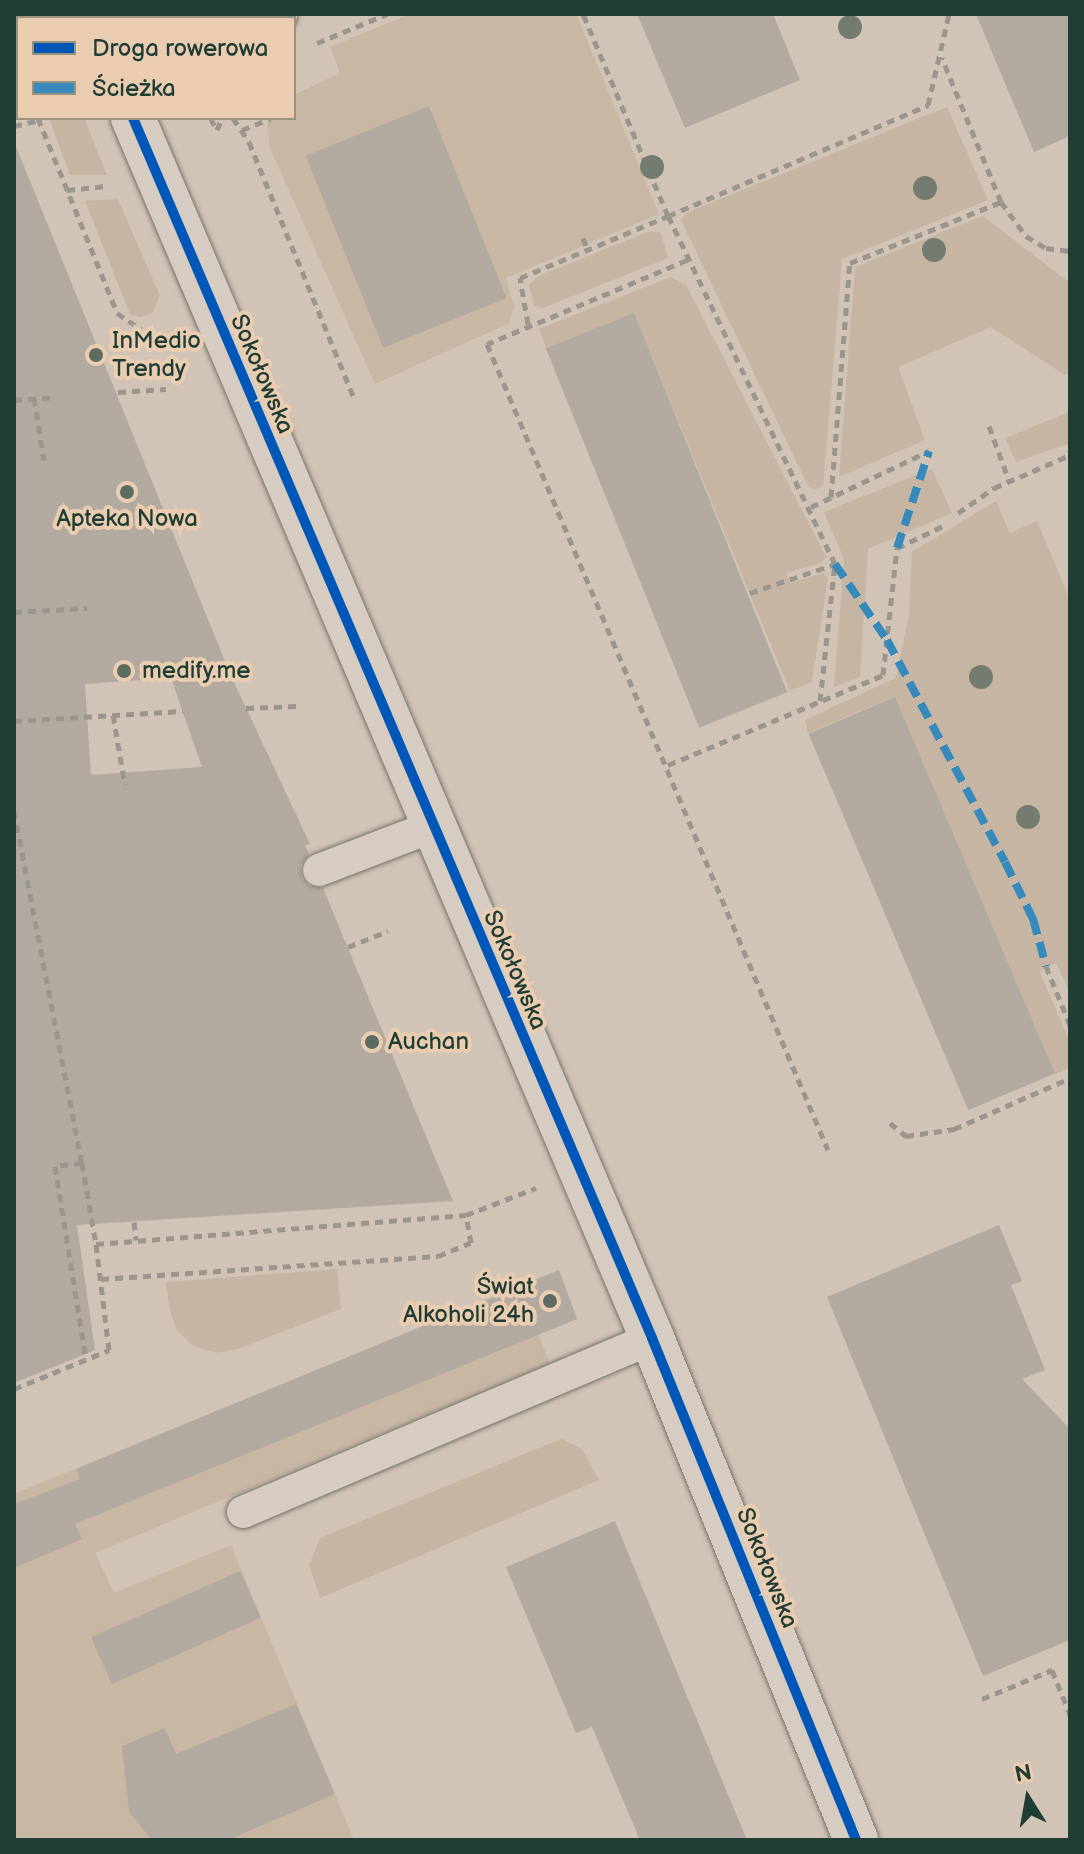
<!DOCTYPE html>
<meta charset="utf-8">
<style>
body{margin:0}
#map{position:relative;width:1084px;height:1854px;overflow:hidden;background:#d1c3b5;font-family:"Balsamiq Sans",sans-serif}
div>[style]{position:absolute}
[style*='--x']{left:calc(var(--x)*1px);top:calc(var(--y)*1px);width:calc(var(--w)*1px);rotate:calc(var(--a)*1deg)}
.built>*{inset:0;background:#c7b7a3}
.green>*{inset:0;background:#c5b5a2}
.building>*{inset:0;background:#b2aaa0;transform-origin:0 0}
.path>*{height:5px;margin-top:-2.5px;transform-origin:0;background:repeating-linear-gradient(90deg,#9a968e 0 8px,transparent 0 14px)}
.roads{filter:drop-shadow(0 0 2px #75746c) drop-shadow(0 0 2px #75746c)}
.service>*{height:32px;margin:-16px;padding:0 16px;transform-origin:16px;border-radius:16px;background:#d6ccc1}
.minor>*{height:44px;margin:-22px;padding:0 22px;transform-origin:22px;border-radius:22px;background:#d6ccc1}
.quiet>*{height:8px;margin-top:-4px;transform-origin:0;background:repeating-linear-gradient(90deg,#3589bb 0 16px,transparent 0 24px)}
.cycleway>*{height:10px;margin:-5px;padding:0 5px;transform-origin:5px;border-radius:5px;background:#0057b8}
.trees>*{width:24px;height:24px;margin:-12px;border-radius:50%;background:#747c71}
.dots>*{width:22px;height:22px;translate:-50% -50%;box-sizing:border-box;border:4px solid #eaccb0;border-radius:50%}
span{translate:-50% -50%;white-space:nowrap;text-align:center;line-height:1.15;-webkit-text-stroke:8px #eaccb0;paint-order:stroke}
.poi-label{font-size:24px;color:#1f3d34}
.left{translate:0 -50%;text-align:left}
.right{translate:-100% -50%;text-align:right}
.street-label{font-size:24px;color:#1f3d34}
.frame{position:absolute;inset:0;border:16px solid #1f3d34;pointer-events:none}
.legend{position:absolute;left:16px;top:16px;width:280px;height:104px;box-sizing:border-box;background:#eaccb0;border:2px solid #99937e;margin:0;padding:10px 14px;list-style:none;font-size:24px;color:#1f3d34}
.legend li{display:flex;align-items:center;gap:16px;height:40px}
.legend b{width:40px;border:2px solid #99937e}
.north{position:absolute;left:988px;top:1758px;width:80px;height:80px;-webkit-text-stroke:6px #eaccb0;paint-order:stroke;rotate:349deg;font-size:22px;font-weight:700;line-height:32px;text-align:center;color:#1f3d34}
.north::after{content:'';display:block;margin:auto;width:28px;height:36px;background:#1f3d34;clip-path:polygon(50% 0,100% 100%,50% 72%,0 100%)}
</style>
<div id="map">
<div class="built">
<i style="clip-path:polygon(410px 14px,576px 14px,659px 214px,506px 278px,514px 307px,509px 323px,375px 384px,270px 148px,267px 124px,269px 118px,294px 118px,294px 95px,340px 73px,330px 47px)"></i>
<i style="clip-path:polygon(518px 1287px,550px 1363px,95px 1553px,114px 1593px,231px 1545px,354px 1840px,14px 1840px,14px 1494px)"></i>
</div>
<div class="green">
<i style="clip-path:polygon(947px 107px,988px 200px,842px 259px,823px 487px,815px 489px,808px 486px,681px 220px,686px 213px)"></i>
<i style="clip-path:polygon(49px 118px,84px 118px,107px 175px,70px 175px)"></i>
<i style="clip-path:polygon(118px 199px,160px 296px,152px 313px,141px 317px,130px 314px,85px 201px)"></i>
<i style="clip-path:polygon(983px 216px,1070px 283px,1070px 372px,1065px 375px,991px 327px,898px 367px,925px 440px,839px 477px,855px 267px)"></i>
<i style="clip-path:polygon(650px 231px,661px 233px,668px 258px,543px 308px,534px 306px,529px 285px,537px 277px)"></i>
<i style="clip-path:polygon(671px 277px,686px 285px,826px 557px,821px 563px,786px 573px,790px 583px,823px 573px,828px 578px,812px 682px,790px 691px,634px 314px,547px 350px,539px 329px)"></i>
<i style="clip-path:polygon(1070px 412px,1070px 443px,1016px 462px,1005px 438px)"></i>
<i style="clip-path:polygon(932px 469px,952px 513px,868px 549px,860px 677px,834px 687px,844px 559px,824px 512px)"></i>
<i style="clip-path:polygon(996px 501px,1010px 533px,1037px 521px,1070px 600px,1070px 992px,1056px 963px,1039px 971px,1070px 1042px,1070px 1068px,1052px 1075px,894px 697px,808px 733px,805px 720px,896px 678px,909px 615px,912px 552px)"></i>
<i style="clip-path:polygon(337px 1269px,341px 1309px,238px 1349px,218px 1353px,193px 1346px,177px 1330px,170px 1311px,166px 1282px)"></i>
<i style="clip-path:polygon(561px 1439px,582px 1449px,599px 1480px,320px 1598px,309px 1565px,320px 1538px)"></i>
</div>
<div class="building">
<i style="clip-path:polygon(637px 14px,773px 14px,800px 80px,685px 128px)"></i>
<i style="clip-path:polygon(976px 14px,1070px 14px,1070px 136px,1034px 152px)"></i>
<i style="left:429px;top:106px;width:207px;height:133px;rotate:68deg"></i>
<i style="clip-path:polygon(evenodd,15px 144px,231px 676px,310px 844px,305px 845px,309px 854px,300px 866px,302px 878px,308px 885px,323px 888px,453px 1201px,77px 1225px,95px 1350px,14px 1383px,15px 144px,171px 678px,202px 767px,91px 775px,85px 684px,171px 678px)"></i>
<i style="left:634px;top:313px;width:409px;height:95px;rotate:68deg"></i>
<i style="left:895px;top:697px;width:409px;height:94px;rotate:67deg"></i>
<i style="clip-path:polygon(999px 1225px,1022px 1281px,1011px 1285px,1045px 1370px,1022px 1379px,1070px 1429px,1070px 1640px,983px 1676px,827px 1297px)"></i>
<i style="clip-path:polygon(559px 1270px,577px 1319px,75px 1524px,82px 1539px,14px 1568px,14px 1504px,80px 1479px,76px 1469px)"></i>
<i style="clip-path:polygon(615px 1521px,684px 1689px,747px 1840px,640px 1840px,592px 1727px,576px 1733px,506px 1567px)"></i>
<i style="left:240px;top:1571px;width:51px;height:163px;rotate:66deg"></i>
<i style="clip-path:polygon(296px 1704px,335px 1794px,228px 1840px,152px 1840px,129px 1812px,122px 1746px,165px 1728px,176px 1754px)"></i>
</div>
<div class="path">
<i style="--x:167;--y:14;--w:4;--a:76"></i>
<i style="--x:317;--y:43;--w:76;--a:-22.5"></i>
<i style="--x:14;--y:60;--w:10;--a:66"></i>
<i style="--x:38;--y:118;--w:210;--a:67.9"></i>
<i style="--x:117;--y:313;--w:29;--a:34"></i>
<i style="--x:211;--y:118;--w:12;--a:66"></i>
<i style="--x:233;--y:118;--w:29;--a:56"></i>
<i style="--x:249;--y:142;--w:280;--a:67.7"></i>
<i style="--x:14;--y:126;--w:26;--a:-13"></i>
<i style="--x:217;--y:130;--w:13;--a:-67"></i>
<i style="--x:242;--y:130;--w:31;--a:-22"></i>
<i style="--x:67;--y:190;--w:39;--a:-6"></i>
<i style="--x:1001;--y:202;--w:42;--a:53.7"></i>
<i style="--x:1026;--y:236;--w:23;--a:31"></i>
<i style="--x:1046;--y:248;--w:24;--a:7"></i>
<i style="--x:583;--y:238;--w:14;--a:69"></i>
<i style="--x:687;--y:260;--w:217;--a:157.2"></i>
<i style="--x:487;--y:344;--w:875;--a:67.07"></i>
<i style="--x:528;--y:324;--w:47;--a:-99.9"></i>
<i style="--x:520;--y:278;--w:160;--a:-22.7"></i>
<i style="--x:668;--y:216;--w:219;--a:-112.8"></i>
<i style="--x:118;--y:392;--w:48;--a:-3.6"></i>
<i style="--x:34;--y:398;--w:63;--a:80.8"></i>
<i style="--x:14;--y:400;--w:39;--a:-4"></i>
<i style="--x:989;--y:426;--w:59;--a:70"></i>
<i style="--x:831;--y:497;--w:235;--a:-85.4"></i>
<i style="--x:850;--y:263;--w:163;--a:-22"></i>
<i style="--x:1001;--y:202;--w:156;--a:-112.3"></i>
<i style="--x:811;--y:507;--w:131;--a:-25.4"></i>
<i style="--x:958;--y:513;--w:44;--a:-34.8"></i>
<i style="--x:994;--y:488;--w:83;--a:-23.5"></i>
<i style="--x:750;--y:593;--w:90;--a:-18.8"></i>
<i style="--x:14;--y:612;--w:73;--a:-3.1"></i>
<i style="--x:820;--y:701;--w:138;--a:-83.8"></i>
<i style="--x:835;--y:564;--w:386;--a:-115.6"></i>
<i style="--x:668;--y:216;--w:283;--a:-23.1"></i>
<i style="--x:928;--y:105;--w:93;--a:-77"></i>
<i style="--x:246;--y:708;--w:51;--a:-2.2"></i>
<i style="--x:113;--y:715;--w:71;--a:80.3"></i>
<i style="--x:14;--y:721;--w:169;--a:-3.4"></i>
<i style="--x:668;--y:765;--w:233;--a:-22.7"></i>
<i style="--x:883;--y:675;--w:128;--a:-83.7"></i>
<i style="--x:897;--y:548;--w:53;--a:-25.6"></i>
<i style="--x:14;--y:811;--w:359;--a:79.1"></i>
<i style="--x:82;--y:1163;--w:27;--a:174"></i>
<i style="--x:55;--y:1166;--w:195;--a:80.9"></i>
<i style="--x:348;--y:947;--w:43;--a:-21.8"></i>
<i style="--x:1046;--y:966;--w:64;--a:67.9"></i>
<i style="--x:890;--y:1123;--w:21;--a:39"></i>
<i style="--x:906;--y:1136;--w:49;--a:-8.3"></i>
<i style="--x:954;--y:1129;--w:127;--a:-23.7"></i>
<i style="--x:82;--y:1163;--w:82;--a:80.2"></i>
<i style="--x:134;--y:1222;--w:18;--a:84"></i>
<i style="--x:101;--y:1279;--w:338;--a:-3.9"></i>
<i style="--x:438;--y:1256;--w:35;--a:-22"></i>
<i style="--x:471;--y:1243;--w:28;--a:-100"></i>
<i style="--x:14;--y:1389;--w:103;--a:-22.3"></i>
<i style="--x:109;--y:1350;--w:107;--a:-97"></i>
<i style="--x:96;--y:1244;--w:371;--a:-4.5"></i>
<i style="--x:466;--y:1215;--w:75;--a:-21.1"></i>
<i style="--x:982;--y:1699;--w:76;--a:-22.5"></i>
<i style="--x:1052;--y:1670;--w:48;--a:67.8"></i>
</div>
<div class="roads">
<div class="service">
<i style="--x:319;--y:870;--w:120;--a:-21"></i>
<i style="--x:243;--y:1512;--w:444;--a:-23"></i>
</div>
<div class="minor">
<i style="--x:91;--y:14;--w:4;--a:76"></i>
<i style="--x:266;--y:18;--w:10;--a:-24"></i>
<i style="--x:133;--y:118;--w:1326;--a:66.95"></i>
<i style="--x:652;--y:1338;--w:542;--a:67.88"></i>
</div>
</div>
<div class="quiet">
<i style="--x:897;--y:548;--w:102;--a:-71.7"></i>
<i style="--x:835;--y:564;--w:92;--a:55.6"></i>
<i style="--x:887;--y:640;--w:251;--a:62"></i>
<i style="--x:1005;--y:862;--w:64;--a:63.8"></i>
<i style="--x:1033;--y:919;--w:49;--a:74.5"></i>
</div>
<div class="cycleway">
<i style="--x:133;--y:118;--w:1326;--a:66.95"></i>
<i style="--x:652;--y:1338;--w:542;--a:67.88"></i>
</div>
<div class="trees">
<i style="left:850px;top:27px"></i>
<i style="left:652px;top:167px"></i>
<i style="left:925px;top:188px"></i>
<i style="left:934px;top:250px"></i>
<i style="left:981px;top:677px"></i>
<i style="left:1028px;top:817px"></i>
</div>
<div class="dots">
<i style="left:96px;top:355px;background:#5d6c61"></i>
<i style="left:127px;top:492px;background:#5d6c61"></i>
<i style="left:124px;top:671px;background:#5d6c61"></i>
<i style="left:372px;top:1042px;background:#5d6c61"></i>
<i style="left:550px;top:1301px;background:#5d6c61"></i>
</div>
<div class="poi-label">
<span class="left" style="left:112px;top:355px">InMedio<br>Trendy</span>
<span style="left:127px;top:519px">Apteka Nowa</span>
<span class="left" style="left:142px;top:671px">medify.me</span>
<span class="left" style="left:388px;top:1042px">Auchan</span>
<span class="right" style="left:534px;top:1301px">Świat<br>Alkoholi 24h</span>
</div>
<div class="street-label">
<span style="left:262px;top:374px;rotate:67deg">Sokołowska</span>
<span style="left:515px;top:970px;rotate:67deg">Sokołowska</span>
<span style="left:767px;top:1568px;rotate:68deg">Sokołowska</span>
</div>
<div class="frame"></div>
<ul class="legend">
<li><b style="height:10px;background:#0057b8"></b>Droga rowerowa</li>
<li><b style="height:10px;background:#3589bb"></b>Ścieżka</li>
</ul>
<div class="north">N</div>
</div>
